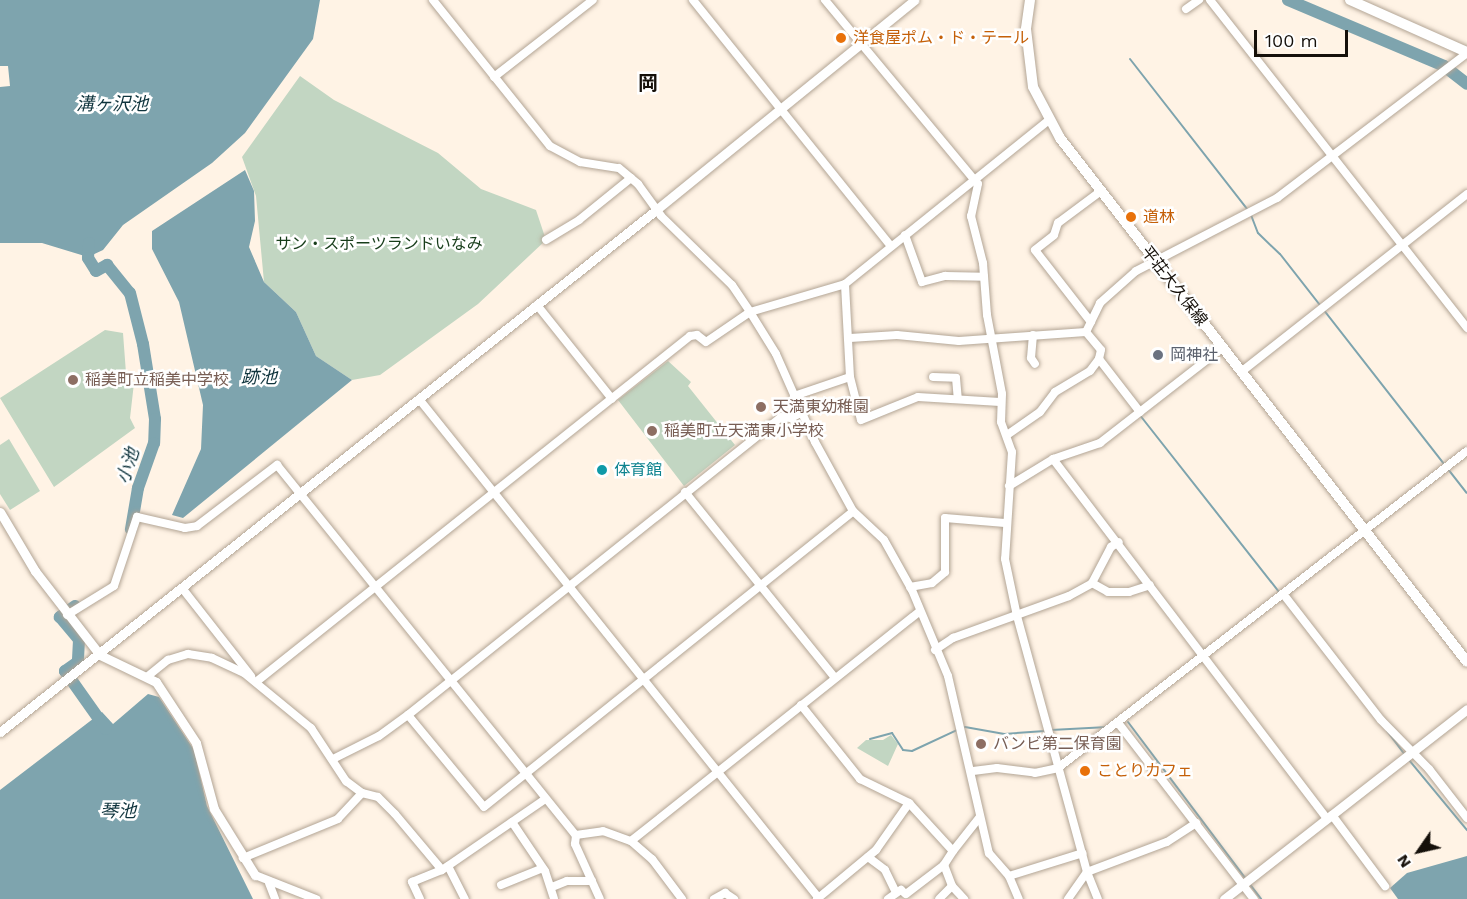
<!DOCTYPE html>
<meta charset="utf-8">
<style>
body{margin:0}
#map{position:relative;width:1467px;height:899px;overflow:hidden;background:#fff3e5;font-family:"Work Sans","Noto Sans JP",sans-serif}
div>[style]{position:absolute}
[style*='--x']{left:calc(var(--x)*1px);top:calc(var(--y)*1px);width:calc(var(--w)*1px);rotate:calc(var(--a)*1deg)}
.green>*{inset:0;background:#c2d6c2}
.water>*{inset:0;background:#7ea4ae}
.stream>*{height:2px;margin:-1px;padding:0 1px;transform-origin:1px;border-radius:1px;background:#7ea4ae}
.river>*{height:12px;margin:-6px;padding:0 6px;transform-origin:6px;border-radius:6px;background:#7ea4ae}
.roads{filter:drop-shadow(0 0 2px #b3a595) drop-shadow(0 0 2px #b3a595)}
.minor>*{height:8px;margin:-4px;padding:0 4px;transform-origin:4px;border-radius:4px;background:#fff}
.tertiary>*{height:9px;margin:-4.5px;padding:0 4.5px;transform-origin:4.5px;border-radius:4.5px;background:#fff}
.secondary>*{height:10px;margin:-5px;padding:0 5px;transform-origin:5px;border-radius:5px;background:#fff}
.dots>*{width:16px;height:16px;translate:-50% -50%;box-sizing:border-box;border:3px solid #fff;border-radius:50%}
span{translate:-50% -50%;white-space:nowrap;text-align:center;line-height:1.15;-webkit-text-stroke:5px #fff;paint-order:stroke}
.food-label{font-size:16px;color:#c56008}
.left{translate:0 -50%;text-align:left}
.park-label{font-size:16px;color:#173d1a}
.street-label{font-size:16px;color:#15100a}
.worship-label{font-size:16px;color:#5b616d}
.education-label{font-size:16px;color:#785e54}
.culture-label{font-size:16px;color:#0d838f}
.water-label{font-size:18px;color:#0f343d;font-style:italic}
.quarter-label{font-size:20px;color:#15100a;font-weight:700}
.north{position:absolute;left:1389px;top:821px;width:60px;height:60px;-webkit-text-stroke:4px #fff;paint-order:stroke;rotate:236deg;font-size:16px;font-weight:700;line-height:24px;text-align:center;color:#15100a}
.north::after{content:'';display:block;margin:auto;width:21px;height:27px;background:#15100a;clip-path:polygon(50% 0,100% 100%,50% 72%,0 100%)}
.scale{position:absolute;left:1254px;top:30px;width:94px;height:27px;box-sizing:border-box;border:3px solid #15100a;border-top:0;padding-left:8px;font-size:18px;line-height:21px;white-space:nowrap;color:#15100a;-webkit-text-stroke:4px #fff;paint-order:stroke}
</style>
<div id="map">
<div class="green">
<i style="clip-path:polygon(300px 76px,334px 100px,438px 153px,481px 189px,536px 210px,546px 240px,478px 304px,380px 375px,352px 380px,316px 356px,296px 312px,264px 282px,256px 196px,242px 157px)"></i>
<i style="clip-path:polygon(105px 330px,123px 333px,126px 373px,134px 383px,130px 418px,135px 428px,54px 487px,0 398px)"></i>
<i style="clip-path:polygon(668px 361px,691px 382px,688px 386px,735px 445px,684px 486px,618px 400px)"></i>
<i style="clip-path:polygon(9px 439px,40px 491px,10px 510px,0 494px,0 445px)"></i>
<i style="clip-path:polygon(891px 735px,898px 744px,888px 766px,857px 748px,866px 740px,883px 740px)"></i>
</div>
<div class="water">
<i style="clip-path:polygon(0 0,320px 0,313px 39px,245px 133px,212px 163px,123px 225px,103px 250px,88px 257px,42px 243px,0 243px,0 87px,10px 86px,8px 66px,0 66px)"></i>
<i style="clip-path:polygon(245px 170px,254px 191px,255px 221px,249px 247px,264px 282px,296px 312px,316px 356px,352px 380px,183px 518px,172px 515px,201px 449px,203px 405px,179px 302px,152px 249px,152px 231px)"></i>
<i style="clip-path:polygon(148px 694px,159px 697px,194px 750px,207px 806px,253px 899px,0 899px,0 790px,102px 712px,113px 724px)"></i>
<i style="clip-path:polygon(1467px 856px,1467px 899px,1398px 899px,1390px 888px,1407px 873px)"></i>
</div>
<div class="stream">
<i style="--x:1130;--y:59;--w:192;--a:52"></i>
<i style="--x:1251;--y:215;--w:19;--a:69"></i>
<i style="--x:1258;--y:233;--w:30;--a:44"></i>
<i style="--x:1280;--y:254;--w:303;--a:52"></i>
<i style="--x:1139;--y:414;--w:226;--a:51.8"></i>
<i style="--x:1128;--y:722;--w:195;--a:53.1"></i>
<i style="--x:965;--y:727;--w:40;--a:10"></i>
<i style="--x:1004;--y:734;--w:41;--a:-4.2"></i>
<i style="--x:1051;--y:730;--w:57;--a:-3"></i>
<i style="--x:1387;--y:731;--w:30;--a:53"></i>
<i style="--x:870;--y:739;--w:23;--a:-15"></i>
<i style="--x:892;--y:733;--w:20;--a:57"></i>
<i style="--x:903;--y:750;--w:9;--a:6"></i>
<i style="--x:912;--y:751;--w:50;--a:-25"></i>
<i style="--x:1409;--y:760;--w:91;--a:50.4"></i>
<i style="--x:1249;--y:883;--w:20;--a:53"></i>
</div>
<div class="river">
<i style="--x:1288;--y:0;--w:169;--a:22.9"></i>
<i style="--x:1444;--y:66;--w:29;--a:38"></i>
<i style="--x:89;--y:243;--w:15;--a:94"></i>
<i style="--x:88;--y:258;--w:15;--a:58"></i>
<i style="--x:96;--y:271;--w:13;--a:-29"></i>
<i style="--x:107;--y:265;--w:36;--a:51"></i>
<i style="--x:130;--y:293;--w:53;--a:75.7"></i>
<i style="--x:143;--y:344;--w:76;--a:80.9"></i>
<i style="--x:155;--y:419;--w:24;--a:92"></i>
<i style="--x:154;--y:443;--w:48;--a:109.6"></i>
<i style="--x:138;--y:488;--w:42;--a:99.7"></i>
<i style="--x:75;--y:606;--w:19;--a:144"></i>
<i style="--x:60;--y:617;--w:30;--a:50"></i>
<i style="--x:79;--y:640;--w:22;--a:93"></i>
<i style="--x:78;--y:662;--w:16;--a:145"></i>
<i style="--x:65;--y:671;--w:71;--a:54.7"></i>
</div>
<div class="roads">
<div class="minor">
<i style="--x:433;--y:0;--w:187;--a:51.3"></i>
<i style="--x:550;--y:146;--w:34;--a:28"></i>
<i style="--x:580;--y:162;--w:39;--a:9"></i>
<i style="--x:619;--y:168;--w:25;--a:40"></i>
<i style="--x:638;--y:184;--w:39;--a:54"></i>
<i style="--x:661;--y:216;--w:99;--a:44.2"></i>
<i style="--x:732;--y:285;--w:32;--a:56"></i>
<i style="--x:750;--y:312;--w:49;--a:58.2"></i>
<i style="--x:776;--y:354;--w:96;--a:66.1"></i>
<i style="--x:815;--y:442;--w:79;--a:61.2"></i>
<i style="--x:853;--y:511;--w:42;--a:43.1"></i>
<i style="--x:884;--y:540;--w:57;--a:60.8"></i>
<i style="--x:912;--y:590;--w:93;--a:67.3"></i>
<i style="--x:948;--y:676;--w:182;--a:77"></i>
<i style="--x:989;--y:853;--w:30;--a:49"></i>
<i style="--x:1009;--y:876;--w:25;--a:67"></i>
<i style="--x:693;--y:0;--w:316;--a:51.2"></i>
<i style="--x:825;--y:0;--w:239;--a:50.3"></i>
<i style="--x:978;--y:184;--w:33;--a:102"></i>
<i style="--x:971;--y:216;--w:49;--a:75.7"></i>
<i style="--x:983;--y:263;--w:52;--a:85.6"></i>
<i style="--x:987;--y:315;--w:80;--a:79.2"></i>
<i style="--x:1002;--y:394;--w:28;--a:92"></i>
<i style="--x:1001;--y:422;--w:32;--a:70"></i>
<i style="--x:1012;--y:452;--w:107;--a:93.7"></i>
<i style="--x:1005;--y:559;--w:58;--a:78.1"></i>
<i style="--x:1017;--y:616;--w:265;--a:74.7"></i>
<i style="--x:1087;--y:872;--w:29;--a:68"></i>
<i style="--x:1210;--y:0;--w:417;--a:51.9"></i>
<i style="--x:1186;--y:9;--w:16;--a:-35"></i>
<i style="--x:494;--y:77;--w:125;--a:-37.9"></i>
<i style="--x:905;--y:235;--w:50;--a:70.1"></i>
<i style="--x:922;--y:282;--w:24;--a:-15"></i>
<i style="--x:945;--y:276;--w:39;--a:1"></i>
<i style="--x:546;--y:240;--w:39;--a:-31"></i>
<i style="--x:579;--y:220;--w:67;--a:-38.9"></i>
<i style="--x:537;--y:305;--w:120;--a:51.4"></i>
<i style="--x:1091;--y:322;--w:91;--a:-127.9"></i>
<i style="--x:1035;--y:250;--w:24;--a:-38"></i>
<i style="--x:1054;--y:235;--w:13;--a:-72"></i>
<i style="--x:1058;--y:223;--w:54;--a:-36.7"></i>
<i style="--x:1086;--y:332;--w:23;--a:50"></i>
<i style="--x:1101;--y:350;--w:9;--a:103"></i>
<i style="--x:1099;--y:359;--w:67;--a:52.3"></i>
<i style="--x:1033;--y:335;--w:23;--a:95"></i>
<i style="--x:1031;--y:358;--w:7;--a:56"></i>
<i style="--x:850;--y:338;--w:47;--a:-3.7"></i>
<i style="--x:897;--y:335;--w:62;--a:5.5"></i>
<i style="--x:959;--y:341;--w:127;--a:-4.1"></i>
<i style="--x:1086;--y:332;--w:32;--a:-64"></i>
<i style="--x:1100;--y:303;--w:48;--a:-41.6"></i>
<i style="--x:1136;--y:271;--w:159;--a:-27.4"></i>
<i style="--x:1277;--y:198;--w:239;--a:-37.3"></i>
<i style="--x:1241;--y:372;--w:288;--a:-38.2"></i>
<i style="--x:850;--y:377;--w:44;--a:75.7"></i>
<i style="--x:861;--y:420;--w:61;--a:-22"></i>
<i style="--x:918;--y:397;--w:82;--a:3.5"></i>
<i style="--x:933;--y:377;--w:23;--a:2"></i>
<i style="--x:956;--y:378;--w:21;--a:85"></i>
<i style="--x:794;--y:396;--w:59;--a:-18.7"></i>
<i style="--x:850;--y:377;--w:93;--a:-93.1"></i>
<i style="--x:419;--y:399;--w:638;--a:51.3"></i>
<i style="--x:1007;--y:435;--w:40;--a:-34.9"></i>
<i style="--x:1040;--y:412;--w:25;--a:-53"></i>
<i style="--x:1055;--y:392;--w:41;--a:-31"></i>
<i style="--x:1090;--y:371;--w:15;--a:-53"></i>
<i style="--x:1053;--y:459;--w:452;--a:52.7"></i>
<i style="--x:1009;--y:486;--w:52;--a:-31.5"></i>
<i style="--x:1053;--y:459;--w:50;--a:-18.8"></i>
<i style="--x:1100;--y:443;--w:155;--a:-37.9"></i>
<i style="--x:685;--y:492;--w:239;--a:51.1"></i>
<i style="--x:1092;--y:583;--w:18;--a:29"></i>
<i style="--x:1108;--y:592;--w:21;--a:0"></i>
<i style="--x:1129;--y:592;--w:22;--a:-18"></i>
<i style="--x:910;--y:587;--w:22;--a:-10"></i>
<i style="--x:932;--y:583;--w:17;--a:-40"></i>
<i style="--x:945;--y:572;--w:54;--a:-90"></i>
<i style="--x:945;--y:518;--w:60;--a:4.8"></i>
<i style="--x:182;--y:588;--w:112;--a:51.9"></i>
<i style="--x:1284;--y:595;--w:158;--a:52.2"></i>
<i style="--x:1381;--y:720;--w:69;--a:45.6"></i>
<i style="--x:1429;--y:769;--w:62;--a:52.2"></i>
<i style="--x:67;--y:615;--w:55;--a:-31.7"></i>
<i style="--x:114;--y:586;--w:73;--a:-71.6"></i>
<i style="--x:137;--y:517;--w:49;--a:12.9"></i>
<i style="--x:185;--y:528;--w:12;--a:-9"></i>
<i style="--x:197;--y:526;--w:101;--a:-37.3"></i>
<i style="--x:277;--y:465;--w:476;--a:51.1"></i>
<i style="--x:576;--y:835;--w:27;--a:-8"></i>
<i style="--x:603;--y:831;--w:30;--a:20"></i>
<i style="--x:631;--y:841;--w:28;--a:41"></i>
<i style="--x:652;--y:859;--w:50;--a:53.1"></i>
<i style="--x:935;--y:650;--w:22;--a:-34"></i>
<i style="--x:953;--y:638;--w:123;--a:-19.9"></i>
<i style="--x:1069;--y:596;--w:26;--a:-29"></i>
<i style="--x:1092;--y:583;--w:41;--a:-62.2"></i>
<i style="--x:1111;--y:547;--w:9;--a:-32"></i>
<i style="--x:148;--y:676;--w:26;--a:-39"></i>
<i style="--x:168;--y:660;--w:21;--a:-17"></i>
<i style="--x:188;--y:654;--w:24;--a:9"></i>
<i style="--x:212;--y:658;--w:35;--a:25"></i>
<i style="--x:244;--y:673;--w:87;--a:39.4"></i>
<i style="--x:311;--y:728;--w:64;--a:56.6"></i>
<i style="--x:346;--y:781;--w:20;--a:37"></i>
<i style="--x:362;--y:793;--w:35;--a:133"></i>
<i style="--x:338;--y:819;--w:103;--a:157.7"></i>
<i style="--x:256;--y:682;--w:555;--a:-38.56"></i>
<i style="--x:690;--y:336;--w:7;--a:-8"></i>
<i style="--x:697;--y:335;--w:11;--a:38"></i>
<i style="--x:706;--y:342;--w:53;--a:-34.3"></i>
<i style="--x:750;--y:312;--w:99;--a:-16.4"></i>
<i style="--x:845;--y:284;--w:262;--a:-38.8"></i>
<i style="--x:801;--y:705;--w:95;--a:51.4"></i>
<i style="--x:860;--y:779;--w:55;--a:26.1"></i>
<i style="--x:909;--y:803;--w:65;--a:47.5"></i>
<i style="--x:953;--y:851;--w:17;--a:123"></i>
<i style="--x:944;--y:865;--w:22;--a:69"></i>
<i style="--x:952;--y:886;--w:18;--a:135"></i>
<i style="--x:408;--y:715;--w:119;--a:50.4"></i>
<i style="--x:484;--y:807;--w:473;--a:-38.7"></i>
<i style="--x:1119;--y:724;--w:221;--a:52.4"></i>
<i style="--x:333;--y:759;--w:51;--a:-26.6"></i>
<i style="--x:379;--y:736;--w:36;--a:-36"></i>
<i style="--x:408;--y:715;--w:477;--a:-38.6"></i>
<i style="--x:781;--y:417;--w:10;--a:6"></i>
<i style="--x:791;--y:418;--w:11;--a:-27"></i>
<i style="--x:973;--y:771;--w:24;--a:-7"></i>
<i style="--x:997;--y:768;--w:38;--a:7"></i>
<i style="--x:1035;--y:773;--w:24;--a:-12"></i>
<i style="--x:1058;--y:768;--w:517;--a:-37.78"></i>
<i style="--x:362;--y:793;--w:16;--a:14"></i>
<i style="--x:378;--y:797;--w:24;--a:45"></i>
<i style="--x:395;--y:814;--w:73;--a:50"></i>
<i style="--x:1332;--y:815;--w:89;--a:53.3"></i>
<i style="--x:512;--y:822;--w:59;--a:56"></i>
<i style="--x:545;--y:871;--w:29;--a:72"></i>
<i style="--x:576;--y:835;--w:9;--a:96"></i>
<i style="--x:575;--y:844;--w:60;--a:65.6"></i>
<i style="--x:631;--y:841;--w:368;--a:-38.5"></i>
<i style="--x:953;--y:851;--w:42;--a:-51.8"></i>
<i style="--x:868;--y:857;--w:21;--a:37"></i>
<i style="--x:885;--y:870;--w:25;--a:64"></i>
<i style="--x:448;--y:866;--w:37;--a:63"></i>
<i style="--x:255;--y:875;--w:66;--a:21.5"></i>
<i style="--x:1009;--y:876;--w:77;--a:-17.3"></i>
<i style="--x:269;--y:883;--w:17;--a:69"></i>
<i style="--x:501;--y:885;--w:45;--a:-22"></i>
<i style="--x:952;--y:886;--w:18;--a:47"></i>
<i style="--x:552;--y:887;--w:16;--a:-22"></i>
<i style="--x:567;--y:881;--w:25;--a:0"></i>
<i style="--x:420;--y:899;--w:19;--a:-115"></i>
<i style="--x:412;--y:882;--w:32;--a:-22"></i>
<i style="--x:442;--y:870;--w:124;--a:-34.5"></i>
<i style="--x:714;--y:899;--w:13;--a:-29"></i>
<i style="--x:725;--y:893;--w:11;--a:34"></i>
<i style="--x:817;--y:899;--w:77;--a:-39.7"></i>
<i style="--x:876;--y:850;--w:57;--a:-54.9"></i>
<i style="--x:888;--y:899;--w:16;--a:-35"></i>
<i style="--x:901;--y:890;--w:6;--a:39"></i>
<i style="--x:906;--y:894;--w:48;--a:-37.3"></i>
<i style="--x:1068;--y:899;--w:33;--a:-55"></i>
<i style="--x:1087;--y:872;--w:85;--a:-20.6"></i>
<i style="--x:1167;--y:842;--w:35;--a:-33"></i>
</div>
<div class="tertiary">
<i style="--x:0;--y:512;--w:69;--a:59.3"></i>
<i style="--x:35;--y:571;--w:106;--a:52.3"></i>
<i style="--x:100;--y:655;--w:62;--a:25.7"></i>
<i style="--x:156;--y:682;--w:73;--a:56.7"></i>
<i style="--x:196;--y:743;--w:68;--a:74.7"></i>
<i style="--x:214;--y:809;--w:78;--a:58.2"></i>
<i style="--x:0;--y:732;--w:838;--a:-38.51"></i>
<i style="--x:656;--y:210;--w:333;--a:-39.1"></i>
<i style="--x:1224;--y:899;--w:308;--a:-38"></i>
</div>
<div class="secondary">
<i style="--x:1030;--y:0;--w:29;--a:98"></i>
<i style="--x:1026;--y:29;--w:58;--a:83.1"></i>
<i style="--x:1033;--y:87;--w:58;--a:62.1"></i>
<i style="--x:1060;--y:138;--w:663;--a:52.16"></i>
<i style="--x:1350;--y:0;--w:128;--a:24"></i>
</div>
</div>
<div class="dots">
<i style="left:841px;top:38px;background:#e8710a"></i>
<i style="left:1131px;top:217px;background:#e8710a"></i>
<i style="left:1158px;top:355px;background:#6b7280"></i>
<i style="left:73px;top:380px;background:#8d6e63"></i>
<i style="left:761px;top:407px;background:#8d6e63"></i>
<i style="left:652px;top:431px;background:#8d6e63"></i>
<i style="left:602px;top:470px;background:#0f9aa8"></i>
<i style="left:981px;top:744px;background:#8d6e63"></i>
<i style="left:1085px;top:771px;background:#e8710a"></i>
</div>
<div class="food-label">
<span class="left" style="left:853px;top:38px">洋食屋ポム・ド・テール</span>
<span class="left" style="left:1143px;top:217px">道林</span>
<span class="left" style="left:1097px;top:771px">ことりカフェ</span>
</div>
<div class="park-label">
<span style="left:379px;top:244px">サン・スポーツランドいなみ</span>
</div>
<div class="street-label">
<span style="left:1174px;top:286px;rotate:52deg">平荘大久保線</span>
</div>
<div class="worship-label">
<span class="left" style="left:1170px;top:355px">岡神社</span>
</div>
<div class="education-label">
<span class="left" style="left:85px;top:380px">稲美町立稲美中学校</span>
<span class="left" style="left:773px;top:407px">天満東幼稚園</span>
<span class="left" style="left:664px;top:431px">稲美町立天満東小学校</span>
<span class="left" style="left:993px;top:744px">バンビ第二保育園</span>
</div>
<div class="culture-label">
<span class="left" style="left:614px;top:470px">体育館</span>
</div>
<div class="water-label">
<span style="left:112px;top:104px">溝ヶ沢池</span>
<span style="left:259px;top:377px">跡池</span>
<span style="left:128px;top:466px;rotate:-72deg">小池</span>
<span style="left:118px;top:811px">琴池</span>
</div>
<div class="quarter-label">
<span style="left:648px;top:83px">岡</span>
</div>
<div class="north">N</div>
<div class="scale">100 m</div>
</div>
